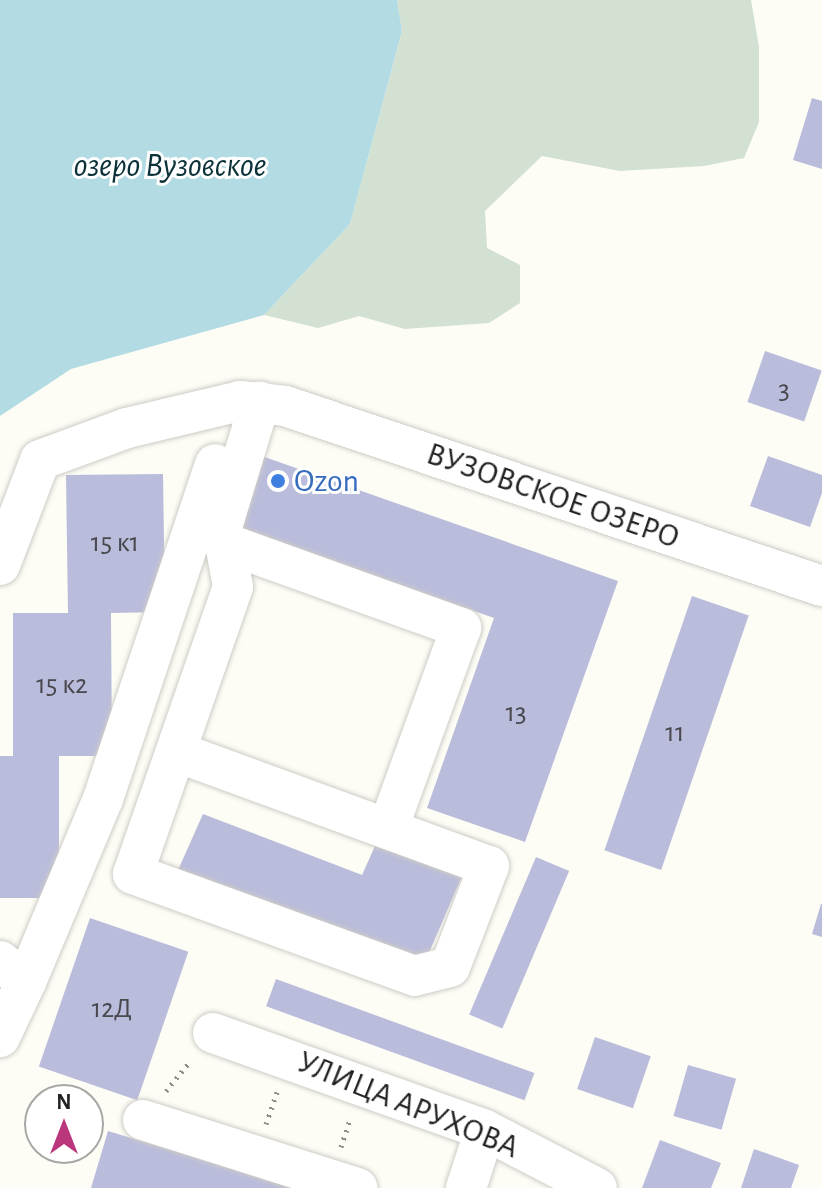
<!DOCTYPE html>
<meta charset="utf-8">
<style>
body{margin:0}
#map{position:relative;width:822px;height:1188px;overflow:hidden;background:#fdfcf5;font-family:"Alegreya Sans",sans-serif}
div>[style]{position:absolute}
[style*='--x']{left:calc(var(--x)*1px);top:calc(var(--y)*1px);width:calc(var(--w)*1px);rotate:calc(var(--a)*1deg)}
.green>*{inset:0;background:#d2e1d1}
.water>*{inset:0;background:#b3dbe4}
.building>*{inset:0;background:#babcdb;transform-origin:0 0}
.path>*{height:5px;margin-top:-2.5px;transform-origin:0;background:repeating-linear-gradient(90deg,#8d8c87 0 2px,transparent 0 8px)}
.roads{filter:drop-shadow(0 0 2px #cdccc6) drop-shadow(0 0 2px #cdccc6)}
.minor>*{height:40px;margin:-20px;padding:0 20px;transform-origin:20px;border-radius:20px;background:#fff}
.dots>*{width:22px;height:22px;translate:-50% -50%;box-sizing:border-box;border:4px solid #fff;border-radius:50%}
span{translate:-50% -50%;white-space:nowrap;text-align:center;line-height:1.15;-webkit-text-stroke:6px #fff;paint-order:stroke}
.number-label{font-size:28px;color:#49484f}
.number-label span{-webkit-text-stroke-width:0}
.shop-label{font-size:32px;color:#366cbe}
.left{translate:0 -50%;text-align:left}
.street-label{font-size:32px;color:#232220}
.water-label{font-size:34px;color:#0b3139;font-style:italic}
.north{position:absolute;left:24px;top:1084px;width:80px;height:80px;box-sizing:border-box;background:#fff;border:2px solid #a7a7a6;border-radius:50%;rotate:0deg;font-size:22px;font-weight:700;line-height:32px;text-align:center;color:#232220}
.north::after{content:'';display:block;margin:auto;width:28px;height:36px;background:#bb377d;clip-path:polygon(50% 0,100% 100%,50% 72%,0 100%)}
</style>
<div id="map">
<div class="green">
<i style="clip-path:polygon(397px 0,751px 0,759px 47px,759px 122px,744px 158px,704px 166px,620px 171px,542px 156px,485px 211px,487px 248px,520px 265px,520px 303px,489px 323px,405px 329px,359px 316px,318px 328px,264px 315px,350px 224px,402px 31px)"></i>
</div>
<div class="water">
<i style="clip-path:polygon(0 0,397px 0,402px 31px,350px 224px,264px 315px,71px 369px,0 416px)"></i>
</div>
<div class="building">
<i style="clip-path:polygon(812px 98px,822px 101px,822px 169px,793px 160px)"></i>
<i style="left:765px;top:351px;width:60px;height:54px;rotate:19deg"></i>
<i style="clip-path:polygon(256px 454px,618px 581px,525px 842px,427px 808px,494px 618px,231px 525px)"></i>
<i style="clip-path:polygon(768px 456px,822px 475px,822px 493px,810px 527px,750px 506px)"></i>
<i style="clip-path:polygon(163px 474px,165px 612px,111px 613px,112px 756px,59px 756px,59px 898px,0 898px,0 756px,13px 756px,13px 613px,68px 613px,66px 475px)"></i>
<i style="left:692px;top:596px;width:60px;height:269px;rotate:19deg"></i>
<i style="clip-path:polygon(203px 814px,362px 875px,379px 837px,467px 865px,425px 962px,178px 870px)"></i>
<i style="left:536px;top:857px;width:36px;height:171px;rotate:23deg"></i>
<i style="clip-path:polygon(821px 904px,822px 904px,822px 937px,812px 934px)"></i>
<i style="left:90px;top:918px;width:104px;height:157px;rotate:19deg"></i>
<i style="left:276px;top:979px;width:275px;height:29px;rotate:20deg"></i>
<i style="left:595px;top:1037px;width:59px;height:55px;rotate:19deg"></i>
<i style="left:688px;top:1065px;width:50px;height:53px;rotate:16deg"></i>
<i style="clip-path:polygon(108px 1131px,293px 1187px,293px 1188px,91px 1188px)"></i>
<i style="clip-path:polygon(660px 1140px,721px 1163px,711px 1188px,642px 1188px)"></i>
<i style="clip-path:polygon(754px 1149px,799px 1165px,791px 1188px,741px 1188px)"></i>
</div>
<div class="path">
<i style="--x:166;--y:1091;--w:38;--a:-51"></i>
<i style="--x:266;--y:1124;--w:34;--a:-71"></i>
<i style="--x:341;--y:1147;--w:29;--a:-72"></i>
</div>
<div class="roads">
<div class="minor">
<i style="--x:225;--y:543;--w:251;--a:19.8"></i>
<i style="--x:461;--y:628;--w:214;--a:110"></i>
<i style="--x:0;--y:565;--w:112;--a:-69.1"></i>
<i style="--x:40;--y:460;--w:93;--a:-20.2"></i>
<i style="--x:127;--y:428;--w:116;--a:-13.4"></i>
<i style="--x:240;--y:401;--w:45;--a:6.3"></i>
<i style="--x:285;--y:406;--w:566;--a:18.53"></i>
<i style="--x:177;--y:752;--w:332;--a:20.1"></i>
<i style="--x:489;--y:866;--w:108;--a:111.1"></i>
<i style="--x:450;--y:967;--w:36;--a:166"></i>
<i style="--x:415;--y:976;--w:300;--a:-160.1"></i>
<i style="--x:133;--y:874;--w:304;--a:-70.8"></i>
<i style="--x:233;--y:587;--w:61;--a:-100.4"></i>
<i style="--x:222;--y:527;--w:131;--a:-73.1"></i>
<i style="--x:0;--y:961;--w:33;--a:39"></i>
<i style="--x:26;--y:982;--w:61;--a:115.3"></i>
<i style="--x:26;--y:982;--w:199;--a:-67.2"></i>
<i style="--x:103;--y:799;--w:353;--a:-71.5"></i>
<i style="--x:213;--y:1033;--w:289;--a:19.6"></i>
<i style="--x:485;--y:1130;--w:126;--a:27.4"></i>
<i style="--x:143;--y:1120;--w:225;--a:17.6"></i>
<i style="--x:466;--y:1188;--w:61;--a:-71.9"></i>
</div>
</div>
<div class="dots">
<i style="left:278px;top:481px;background:#3f7fe0"></i>
</div>
<div class="number-label">
<span style="left:784px;top:390px">3</span>
<span style="left:115px;top:543px">15 к1</span>
<span style="left:62px;top:685px">15 к2</span>
<span style="left:516px;top:713px">13</span>
<span style="left:675px;top:733px">11</span>
<span style="left:112px;top:1009px">12Д</span>
</div>
<div class="shop-label">
<span class="left" style="left:294px;top:481px">Ozon</span>
</div>
<div class="street-label">
<span style="left:553px;top:496px;rotate:19deg">ВУЗОВСКОЕ ОЗЕРО</span>
<span style="left:408px;top:1105px;rotate:22deg">УЛИЦА АРУХОВА</span>
</div>
<div class="water-label">
<span style="left:170px;top:167px">озеро Вузовское</span>
</div>
<div class="north">N</div>
</div>
